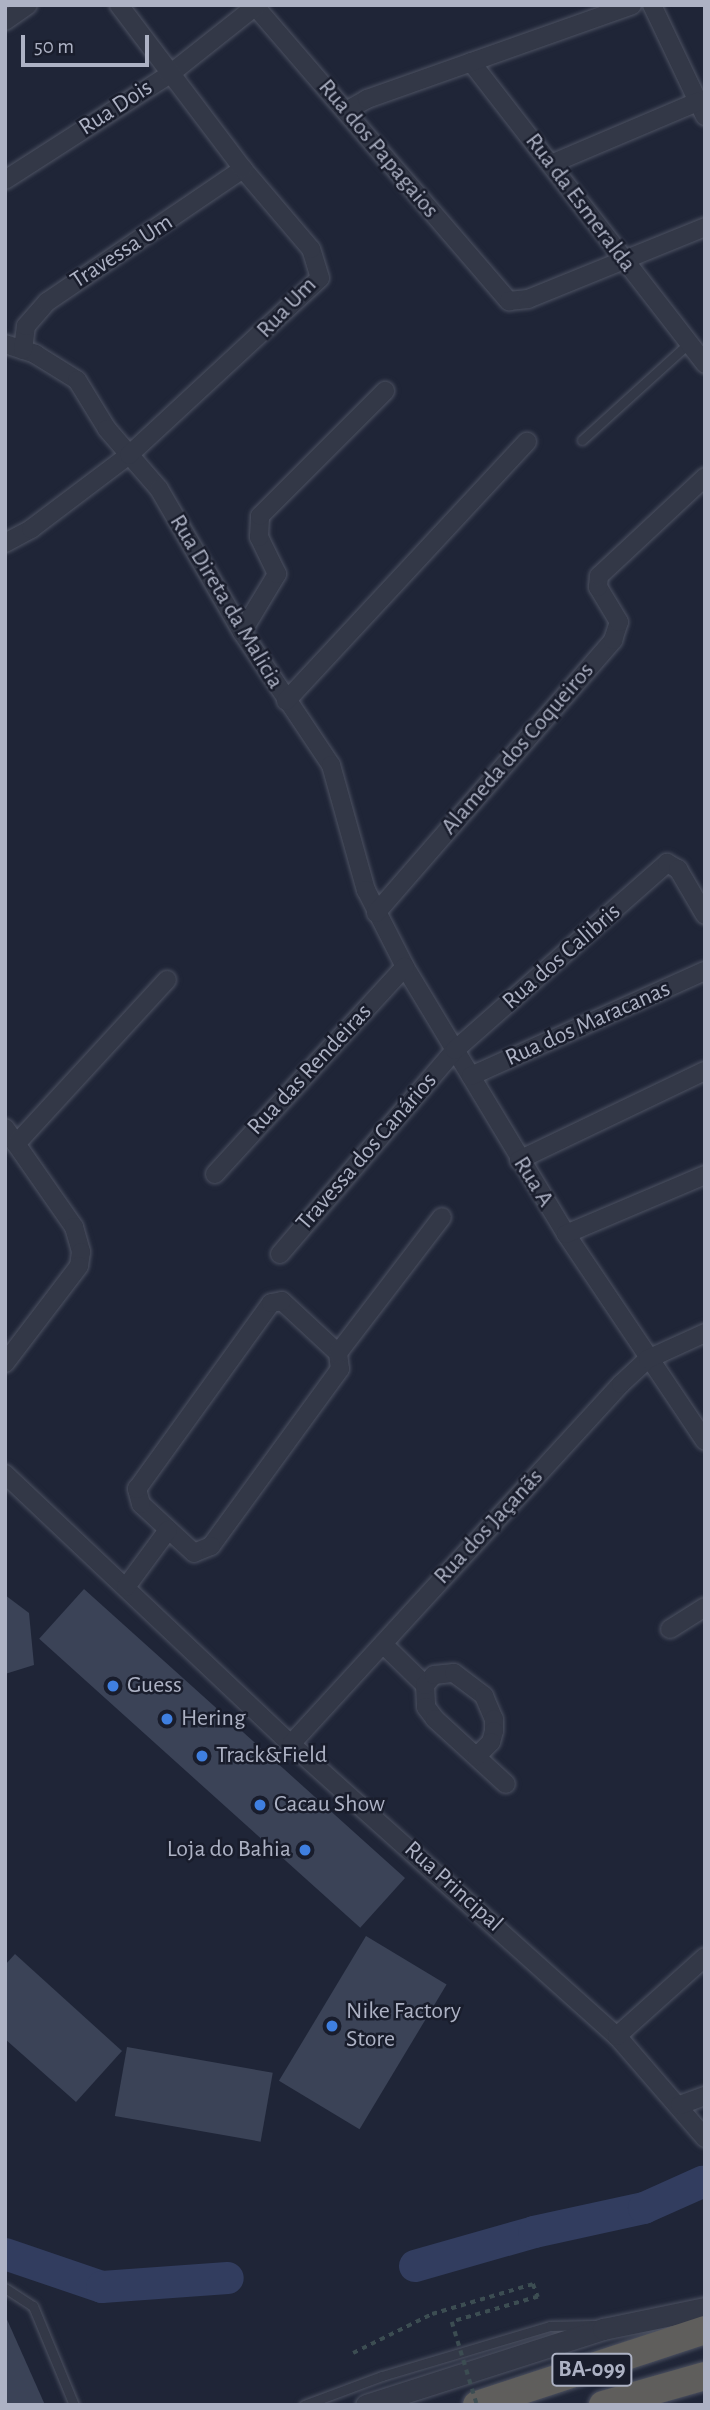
<!DOCTYPE html>
<meta charset="utf-8">
<style>
body{margin:0}
#map{position:relative;width:710px;height:2410px;overflow:hidden;background:#1f2537;font-family:"Alegreya Sans",sans-serif}
div>[style]{position:absolute}
[style*='--x']{left:calc(var(--x)*1px);top:calc(var(--y)*1px);width:calc(var(--w)*1px);rotate:calc(var(--a)*1deg)}
.river>*{height:32px;margin:-16px;padding:0 16px;transform-origin:16px;border-radius:16px;background:#323d5f}
.building>*{inset:0;background:#3b4357;transform-origin:0 0}
.path>*{height:3.5px;margin-top:-1.75px;transform-origin:0;background:repeating-linear-gradient(90deg,#3c4d52 0 5px,transparent 0 10px)}
.roads{filter:drop-shadow(0 0 2px #4d5262) drop-shadow(0 0 2px #4d5262)}
.service>*{height:9px;margin:-4.5px;padding:0 4.5px;transform-origin:4.5px;border-radius:4.5px;background:#333847}
.minor>*{height:18px;margin:-9px;padding:0 9px;transform-origin:9px;border-radius:9px;background:#333847}
.tertiary>*{height:21px;margin:-10.5px;padding:0 10.5px;transform-origin:10.5px;border-radius:10.5px;background:#333847}
.trunk>*{height:28px;margin:-14px;padding:0 14px;transform-origin:14px;border-radius:14px;background:#5f5e5c}
.path-bridge>*{height:3.5px;margin-top:-1.75px;transform-origin:0;background:repeating-linear-gradient(90deg,#3c4d52 0 5px,transparent 0 10px)}
.dots>*{width:19px;height:19px;translate:-50% -50%;box-sizing:border-box;border:4px solid #191d2c;border-radius:50%}
span{translate:-50% -50%;white-space:nowrap;text-align:center;line-height:1.15;-webkit-text-stroke:5px #191d2c;paint-order:stroke}
.shield-label span{padding:2px 5px;background:#191d2c;border:2px solid;border-radius:5px;-webkit-text-stroke-width:0}
.shield-label{font-size:23px;color:#adb2c4;font-weight:700}
.street-label{font-size:24px;color:#adb2c4}
.poi-label{font-size:24px;color:#adb2c4}
.left{translate:0 -50%;text-align:left}
.right{translate:-100% -50%;text-align:right}
.frame{position:absolute;inset:0;border:7px solid #adb2c4;pointer-events:none}
.scale{position:absolute;left:21px;top:35px;width:128px;height:32px;box-sizing:border-box;border:4px solid #adb2c4;border-top:0;padding-left:9px;font-size:21px;line-height:24px;white-space:nowrap;color:#adb2c4;-webkit-text-stroke:5px #191d2c;paint-order:stroke}
</style>
<div id="map">
<div class="river">
<i style="--x:5;--y:2254;--w:102;--a:18.8"></i>
<i style="--x:102;--y:2287;--w:126;--a:-4.1"></i>
<i style="--x:415;--y:2266;--w:124;--a:-15.9"></i>
<i style="--x:534;--y:2232;--w:113;--a:-12.3"></i>
<i style="--x:644;--y:2208;--w:64;--a:-24.1"></i>
</div>
<div class="building">
<i style="left:84px;top:1589px;width:432px;height:67px;rotate:42deg"></i>
<i style="clip-path:polygon(5px 1595px,29px 1613px,34px 1665px,5px 1674px)"></i>
<i style="left:366px;top:1936px;width:94px;height:169px;rotate:31deg"></i>
<i style="clip-path:polygon(15px 1954px,122px 2051px,76px 2102px,5px 2039px,5px 1965px)"></i>
<i style="left:127px;top:2047px;width:148px;height:70px;rotate:10deg"></i>
<i style="clip-path:polygon(5px 2315px,45px 2405px,5px 2405px)"></i>
</div>
<div class="path">
<i style="--x:353;--y:2353;--w:88;--a:-26.3"></i>
<i style="--x:432;--y:2314;--w:105;--a:-16.5"></i>
<i style="--x:533;--y:2284;--w:14;--a:69"></i>
<i style="--x:538;--y:2297;--w:90;--a:163.8"></i>
</div>
<div class="roads">
<div class="service">
<i style="--x:582;--y:440;--w:143;--a:-42.2"></i>
<i style="--x:5;--y:2288;--w:33;--a:33"></i>
<i style="--x:33;--y:2306;--w:107;--a:67.5"></i>
<i style="--x:304;--y:2405;--w:83;--a:-20.4"></i>
<i style="--x:382;--y:2376;--w:175;--a:-16.6"></i>
<i style="--x:550;--y:2326;--w:44;--a:-1.3"></i>
</div>
<div class="minor">
<i style="--x:254;--y:5;--w:391;--a:49.3"></i>
<i style="--x:509;--y:301;--w:19;--a:-6"></i>
<i style="--x:528;--y:299;--w:191;--a:-22.1"></i>
<i style="--x:652;--y:5;--w:123;--a:64.5"></i>
<i style="--x:5;--y:21;--w:28;--a:-35"></i>
<i style="--x:471;--y:62;--w:382;--a:52.2"></i>
<i style="--x:348;--y:110;--w:22;--a:-30"></i>
<i style="--x:367;--y:99;--w:281;--a:-19.5"></i>
<i style="--x:551;--y:164;--w:159;--a:-23"></i>
<i style="--x:5;--y:180;--w:196;--a:-32.7"></i>
<i style="--x:170;--y:74;--w:111;--a:-38.4"></i>
<i style="--x:5;--y:344;--w:32;--a:18"></i>
<i style="--x:35;--y:354;--w:49;--a:31.8"></i>
<i style="--x:77;--y:380;--w:57;--a:58.5"></i>
<i style="--x:107;--y:429;--w:79;--a:49.1"></i>
<i style="--x:159;--y:489;--w:165;--a:59.9"></i>
<i style="--x:242;--y:632;--w:160;--a:56.2"></i>
<i style="--x:331;--y:765;--w:130;--a:74.4"></i>
<i style="--x:366;--y:890;--w:86;--a:63.1"></i>
<i style="--x:405;--y:967;--w:312;--a:58.9"></i>
<i style="--x:566;--y:1234;--w:249;--a:56.1"></i>
<i style="--x:23;--y:350;--w:24;--a:-83"></i>
<i style="--x:26;--y:326;--w:32;--a:-49"></i>
<i style="--x:47;--y:302;--w:237;--a:-34.2"></i>
<i style="--x:5;--y:543;--w:30;--a:-28"></i>
<i style="--x:31;--y:529;--w:123;--a:-37.1"></i>
<i style="--x:129;--y:455;--w:260;--a:-42.8"></i>
<i style="--x:320;--y:278;--w:30;--a:-107"></i>
<i style="--x:311;--y:249;--w:105;--a:-130.4"></i>
<i style="--x:243;--y:169;--w:206;--a:-127.1"></i>
<i style="--x:242;--y:632;--w:68;--a:-58.9"></i>
<i style="--x:277;--y:574;--w:41;--a:-115.9"></i>
<i style="--x:259;--y:537;--w:21;--a:-87"></i>
<i style="--x:260;--y:516;--w:177;--a:-45"></i>
<i style="--x:286;--y:701;--w:354;--a:-47.1"></i>
<i style="--x:376;--y:913;--w:362;--a:-49"></i>
<i style="--x:613;--y:640;--w:19;--a:-72"></i>
<i style="--x:619;--y:622;--w:41;--a:-121"></i>
<i style="--x:598;--y:587;--w:11;--a:-85"></i>
<i style="--x:599;--y:576;--w:145;--a:-43"></i>
<i style="--x:471;--y:1076;--w:256;--a:-24.2"></i>
<i style="--x:5;--y:1128;--w:121;--a:55.1"></i>
<i style="--x:74;--y:1227;--w:26;--a:74"></i>
<i style="--x:81;--y:1252;--w:14;--a:98"></i>
<i style="--x:79;--y:1266;--w:122;--a:127.3"></i>
<i style="--x:16;--y:1144;--w:223;--a:-47.4"></i>
<i style="--x:519;--y:1160;--w:206;--a:-25.6"></i>
<i style="--x:215;--y:1174;--w:281;--a:-47.5"></i>
<i style="--x:566;--y:1234;--w:151;--a:-23"></i>
<i style="--x:280;--y:1254;--w:269;--a:-49.4"></i>
<i style="--x:455;--y:1050;--w:283;--a:-41.4"></i>
<i style="--x:667;--y:863;--w:13;--a:29"></i>
<i style="--x:678;--y:869;--w:53;--a:59.6"></i>
<i style="--x:282;--y:1301;--w:76;--a:42.9"></i>
<i style="--x:338;--y:1353;--w:16;--a:83"></i>
<i style="--x:340;--y:1369;--w:219;--a:126.1"></i>
<i style="--x:211;--y:1546;--w:18;--a:158"></i>
<i style="--x:194;--y:1553;--w:72;--a:-137.2"></i>
<i style="--x:141;--y:1504;--w:16;--a:-105"></i>
<i style="--x:137;--y:1489;--w:229;--a:-54.2"></i>
<i style="--x:271;--y:1303;--w:11;--a:-10"></i>
<i style="--x:338;--y:1353;--w:171;--a:-52.6"></i>
<i style="--x:5;--y:1474;--w:393;--a:43.4"></i>
<i style="--x:291;--y:1744;--w:438;--a:41.9"></i>
<i style="--x:617;--y:2036;--w:135;--a:49.2"></i>
<i style="--x:126;--y:1587;--w:71;--a:-53.6"></i>
<i style="--x:670;--y:1629;--w:41;--a:-32.2"></i>
<i style="--x:383;--y:1644;--w:59;--a:44.3"></i>
<i style="--x:425;--y:1685;--w:22;--a:87"></i>
<i style="--x:426;--y:1707;--w:15;--a:53"></i>
<i style="--x:435;--y:1719;--w:96;--a:42.5"></i>
<i style="--x:425;--y:1685;--w:13;--a:-48"></i>
<i style="--x:434;--y:1675;--w:20;--a:-6"></i>
<i style="--x:454;--y:1673;--w:38;--a:37"></i>
<i style="--x:484;--y:1696;--w:25;--a:67"></i>
<i style="--x:494;--y:1719;--w:12;--a:90"></i>
<i style="--x:494;--y:1731;--w:11;--a:105"></i>
<i style="--x:491;--y:1742;--w:20;--a:135"></i>
<i style="--x:291;--y:1744;--w:488;--a:-47.5"></i>
<i style="--x:621;--y:1384;--w:37;--a:-43"></i>
<i style="--x:648;--y:1359;--w:63;--a:-24.5"></i>
<i style="--x:617;--y:2036;--w:118;--a:-41.9"></i>
<i style="--x:680;--y:2105;--w:27;--a:-20"></i>
</div>
<div class="tertiary">
<i style="--x:366;--y:2405;--w:249;--a:-17.8"></i>
<i style="--x:603;--y:2329;--w:104;--a:-11.6"></i>
</div>
<div class="trunk">
<i style="--x:477;--y:2405;--w:240;--a:-18.2"></i>
<i style="--x:603;--y:2405;--w:106;--a:-15.9"></i>
</div>
</div>
<div class="path-bridge">
<i style="--x:452;--y:2322;--w:87;--a:73.2"></i>
</div>
<div class="dots">
<i style="left:113px;top:1686px;background:#3f7fe0"></i>
<i style="left:167px;top:1719px;background:#3f7fe0"></i>
<i style="left:202px;top:1756px;background:#3f7fe0"></i>
<i style="left:260px;top:1805px;background:#3f7fe0"></i>
<i style="left:305px;top:1850px;background:#3f7fe0"></i>
<i style="left:332px;top:2026px;background:#3f7fe0"></i>
</div>
<div class="shield-label">
<span style="left:592px;top:2370px">BA-099</span>
</div>
<div class="street-label">
<span style="left:116px;top:108px;rotate:-33deg">Rua Dois</span>
<span style="left:378px;top:149px;rotate:50deg">Rua dos Papagaios</span>
<span style="left:580px;top:203px;rotate:53deg">Rua da Esmeralda</span>
<span style="left:122px;top:252px;rotate:-33deg">Travessa Um</span>
<span style="left:287px;top:308px;rotate:-46deg">Rua Um</span>
<span style="left:226px;top:602px;rotate:59deg">Rua Direta da Malicia</span>
<span style="left:518px;top:749px;rotate:-49deg">Alameda dos Coqueiros</span>
<span style="left:562px;top:957px;rotate:-41deg">Rua dos Calibris</span>
<span style="left:588px;top:1024px;rotate:-24deg">Rua dos Maracanas</span>
<span style="left:310px;top:1070px;rotate:-47deg">Rua das Rendeiras</span>
<span style="left:367px;top:1152px;rotate:-49deg">Travessa dos Canários</span>
<span style="left:533px;top:1182px;rotate:58deg">Rua A</span>
<span style="left:489px;top:1527px;rotate:-47deg">Rua dos Jaçanãs</span>
<span style="left:453px;top:1887px;rotate:42deg">Rua Principal</span>
</div>
<div class="poi-label">
<span class="left" style="left:127px;top:1686px">Guess</span>
<span class="left" style="left:181px;top:1719px">Hering</span>
<span class="left" style="left:216px;top:1756px">Track&amp;Field</span>
<span class="left" style="left:274px;top:1805px">Cacau Show</span>
<span class="right" style="left:291px;top:1850px">Loja do Bahia</span>
<span class="left" style="left:346px;top:2026px">Nike Factory<br>Store</span>
</div>
<div class="frame"></div>
<div class="scale">50 m</div>
</div>
